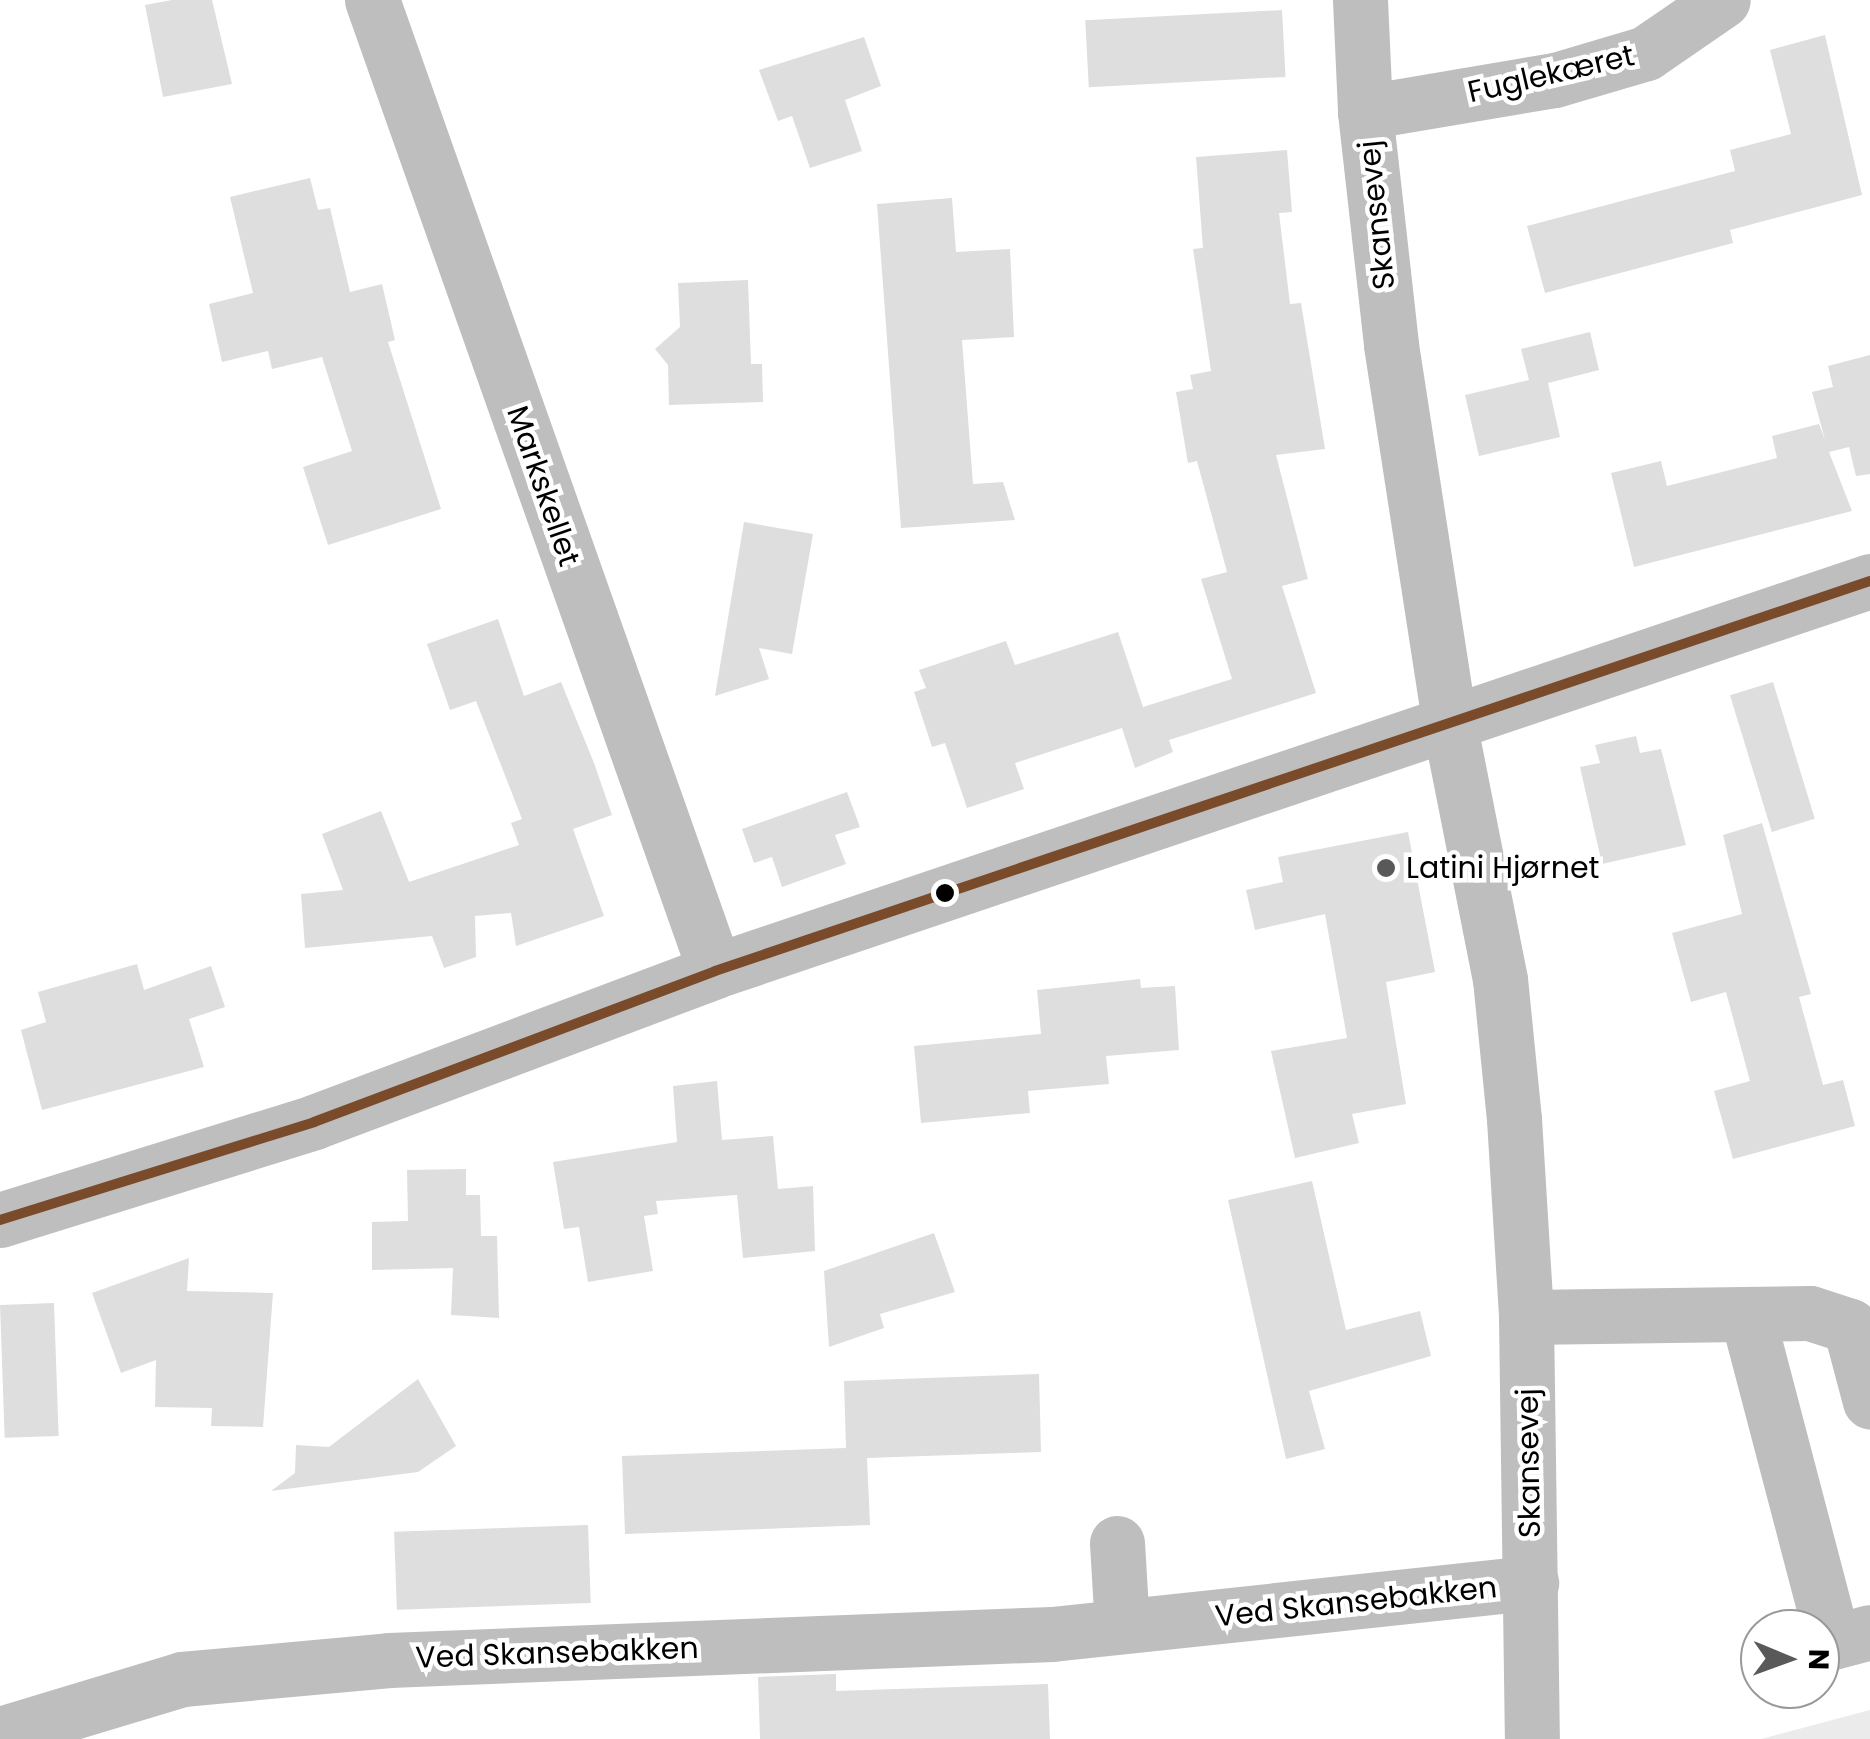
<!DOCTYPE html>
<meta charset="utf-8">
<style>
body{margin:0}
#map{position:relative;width:1870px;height:1739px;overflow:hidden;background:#fff;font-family:Poppins,sans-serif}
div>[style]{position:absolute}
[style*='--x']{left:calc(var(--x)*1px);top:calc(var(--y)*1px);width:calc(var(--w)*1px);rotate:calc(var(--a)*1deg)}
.green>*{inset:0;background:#ebebeb}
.building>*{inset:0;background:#dedede;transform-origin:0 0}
.minor>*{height:55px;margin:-27.5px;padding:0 27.5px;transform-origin:27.5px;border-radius:27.5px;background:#bebebe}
.bus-1>*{height:10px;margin:-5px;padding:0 5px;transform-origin:5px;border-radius:5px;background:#7a4b2a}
.dots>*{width:28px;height:28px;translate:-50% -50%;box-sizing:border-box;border:5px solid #fff;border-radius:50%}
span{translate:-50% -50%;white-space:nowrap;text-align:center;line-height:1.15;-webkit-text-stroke:9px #fff;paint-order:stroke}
.street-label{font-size:30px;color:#000}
.poi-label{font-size:30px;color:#000}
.left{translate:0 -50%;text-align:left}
.north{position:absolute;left:1740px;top:1609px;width:100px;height:100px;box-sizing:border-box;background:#fff;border:2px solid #999;border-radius:50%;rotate:91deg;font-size:28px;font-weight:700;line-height:40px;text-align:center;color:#000}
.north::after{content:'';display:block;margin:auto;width:35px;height:45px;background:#595959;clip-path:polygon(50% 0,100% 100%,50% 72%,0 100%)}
</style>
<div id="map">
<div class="green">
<i style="clip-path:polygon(1870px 1710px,1870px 1739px,1761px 1739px)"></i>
</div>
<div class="building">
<i style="clip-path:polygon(172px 0,212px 0,232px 84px,163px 97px,145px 5px)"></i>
<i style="left:1282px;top:10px;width:67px;height:197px;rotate:87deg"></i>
<i style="clip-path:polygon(1825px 35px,1862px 195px,1730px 230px,1733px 243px,1545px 293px,1527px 226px,1735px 171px,1730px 150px,1791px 134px,1770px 50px)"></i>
<i style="clip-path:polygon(864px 37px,881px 86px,845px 100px,862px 151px,810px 168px,792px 116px,778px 121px,759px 70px)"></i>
<i style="clip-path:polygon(1287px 150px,1292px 212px,1279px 213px,1290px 304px,1301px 303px,1325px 449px,1276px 455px,1308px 579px,1282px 586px,1316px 693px,1169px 740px,1173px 752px,1135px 768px,1122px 728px,1015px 763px,1024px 789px,967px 808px,945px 743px,932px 747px,914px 692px,926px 688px,919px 670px,1006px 641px,1015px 665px,1118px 632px,1143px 707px,1232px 679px,1201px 579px,1227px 572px,1197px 461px,1188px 463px,1176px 392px,1193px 389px,1190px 375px,1211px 371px,1193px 249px,1203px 248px,1196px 157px)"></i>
<i style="clip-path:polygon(310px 178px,318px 210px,330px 208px,350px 292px,382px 284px,395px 340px,388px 342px,441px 509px,328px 545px,303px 467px,352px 451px,322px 357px,272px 369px,268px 351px,222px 362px,209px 304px,253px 293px,230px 197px)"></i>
<i style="clip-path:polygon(952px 198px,956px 252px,1010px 249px,1014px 337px,962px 340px,973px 484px,1003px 482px,1015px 520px,901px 528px,877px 204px)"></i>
<i style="clip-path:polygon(748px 280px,751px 364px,762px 364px,763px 402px,669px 405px,668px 365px,655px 349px,680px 327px,678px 283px)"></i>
<i style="clip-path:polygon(1590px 332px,1599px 370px,1548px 383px,1560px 437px,1479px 456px,1465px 395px,1529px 380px,1521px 349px)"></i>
<i style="clip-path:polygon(1870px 355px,1870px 474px,1856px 476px,1849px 447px,1829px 452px,1852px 511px,1634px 567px,1611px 473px,1661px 461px,1667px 486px,1777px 458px,1772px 436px,1819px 424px,1825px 440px,1812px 392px,1833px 387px,1828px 366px)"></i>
<i style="clip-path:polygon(744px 522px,813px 534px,792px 654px,759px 648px,769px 679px,715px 696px)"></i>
<i style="clip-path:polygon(498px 619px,524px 696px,561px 682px,594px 763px,612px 815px,573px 829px,604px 916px,516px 946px,511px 913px,475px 916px,476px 957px,444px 968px,432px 936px,305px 948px,301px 894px,343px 890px,322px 834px,381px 811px,409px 882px,519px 845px,511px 823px,522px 819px,476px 701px,450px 710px,427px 644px)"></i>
<i style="left:1773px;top:682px;width:143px;height:45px;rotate:73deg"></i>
<i style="clip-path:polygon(1636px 736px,1640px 753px,1661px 749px,1686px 845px,1602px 864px,1580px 767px,1600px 763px,1595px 745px)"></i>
<i style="clip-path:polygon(847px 792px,860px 827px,835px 835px,846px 864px,782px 887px,772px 857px,754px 863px,742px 829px)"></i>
<i style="clip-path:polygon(1762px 823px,1811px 994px,1799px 997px,1823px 1085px,1843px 1080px,1855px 1126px,1733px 1159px,1714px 1091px,1750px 1081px,1726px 992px,1691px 1002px,1672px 933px,1742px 914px,1723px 835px)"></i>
<i style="clip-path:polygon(1408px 832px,1435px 972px,1386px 982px,1406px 1104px,1352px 1114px,1359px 1143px,1295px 1158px,1271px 1051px,1347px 1038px,1325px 914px,1255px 930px,1246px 890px,1283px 882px,1278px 857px)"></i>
<i style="clip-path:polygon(137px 964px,144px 990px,211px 966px,225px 1007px,189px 1019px,204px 1067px,42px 1110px,21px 1030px,46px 1022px,38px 992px)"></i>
<i style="clip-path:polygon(1140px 979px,1141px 988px,1175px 986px,1179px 1050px,1106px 1056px,1109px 1084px,1028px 1091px,1030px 1113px,921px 1123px,914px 1046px,1041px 1034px,1037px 990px)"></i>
<i style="clip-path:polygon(717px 1081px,722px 1140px,773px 1136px,778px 1189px,813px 1186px,815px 1251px,743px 1258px,737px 1195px,656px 1201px,658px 1214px,644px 1216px,653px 1271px,588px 1282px,579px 1227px,564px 1229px,553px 1162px,677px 1142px,673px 1086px)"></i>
<i style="clip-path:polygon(466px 1169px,466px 1195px,480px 1195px,481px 1236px,497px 1236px,499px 1318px,451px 1315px,453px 1268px,372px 1270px,372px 1222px,408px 1221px,407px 1170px)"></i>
<i style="clip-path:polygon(1312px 1181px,1346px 1330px,1420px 1311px,1431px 1356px,1309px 1391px,1325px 1449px,1286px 1459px,1228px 1200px)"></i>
<i style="clip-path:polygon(934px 1233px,955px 1292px,880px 1314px,884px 1328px,829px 1347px,824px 1271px)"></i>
<i style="clip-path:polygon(189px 1258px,187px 1291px,273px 1293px,263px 1427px,211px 1426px,212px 1408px,155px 1407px,156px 1360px,121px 1373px,92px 1293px)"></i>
<i style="left:54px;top:1303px;width:133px;height:54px;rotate:88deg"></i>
<i style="clip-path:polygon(1039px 1374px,1041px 1452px,867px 1458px,870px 1525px,625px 1534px,622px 1456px,846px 1448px,844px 1381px)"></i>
<i style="clip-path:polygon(418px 1379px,456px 1446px,418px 1472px,271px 1491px,295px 1473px,296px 1445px,329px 1447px)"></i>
<i style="left:588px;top:1525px;width:78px;height:194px;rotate:88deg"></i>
<i style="clip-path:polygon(836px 1674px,836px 1691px,1048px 1684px,1050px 1739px,760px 1739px,758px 1677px)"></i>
</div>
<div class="minor">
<i style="--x:372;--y:0;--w:1030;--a:70.54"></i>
<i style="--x:1360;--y:0;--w:112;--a:87.4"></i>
<i style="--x:1365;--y:112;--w:234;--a:83.6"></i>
<i style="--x:1391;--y:345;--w:387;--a:81.2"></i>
<i style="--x:1450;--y:727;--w:257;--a:78.8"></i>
<i style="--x:1500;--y:979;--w:141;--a:84.3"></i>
<i style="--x:1514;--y:1119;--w:198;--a:86.5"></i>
<i style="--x:1526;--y:1317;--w:422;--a:89.2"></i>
<i style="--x:1365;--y:112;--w:193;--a:-9.6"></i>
<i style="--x:1555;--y:80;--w:95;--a:-16.5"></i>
<i style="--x:1646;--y:53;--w:93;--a:-34.5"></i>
<i style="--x:0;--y:1220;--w:329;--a:-17.3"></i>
<i style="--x:314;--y:1122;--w:428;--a:-20.6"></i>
<i style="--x:715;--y:971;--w:1219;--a:-18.66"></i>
<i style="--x:1747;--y:1314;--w:339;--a:75.3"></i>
<i style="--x:1833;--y:1642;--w:38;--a:-15"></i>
<i style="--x:1526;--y:1317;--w:284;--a:-0.8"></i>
<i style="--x:1810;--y:1313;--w:42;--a:18"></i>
<i style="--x:1850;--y:1326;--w:78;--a:75.1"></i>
<i style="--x:1117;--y:1543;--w:83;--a:86.6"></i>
<i style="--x:0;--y:1734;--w:190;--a:-16.8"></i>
<i style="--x:182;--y:1679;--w:208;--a:-5.2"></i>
<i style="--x:389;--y:1660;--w:664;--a:-2.25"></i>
<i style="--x:1052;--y:1634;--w:482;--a:-6.1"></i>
</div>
<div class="bus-1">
<i style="--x:0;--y:1220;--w:329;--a:-17.3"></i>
<i style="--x:314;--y:1122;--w:428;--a:-20.6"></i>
<i style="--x:715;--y:971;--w:1219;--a:-18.66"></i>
</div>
<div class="dots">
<i style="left:1386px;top:868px;background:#595959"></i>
<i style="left:945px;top:893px;background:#000"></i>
</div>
<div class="street-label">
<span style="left:1551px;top:74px;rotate:-13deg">Fuglekæret</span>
<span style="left:1377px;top:215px;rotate:-96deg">Skansevej</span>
<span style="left:543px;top:486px;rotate:71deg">Markskellet</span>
<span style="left:1529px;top:1463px;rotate:-91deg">Skansevej</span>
<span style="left:1356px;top:1602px;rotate:-6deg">Ved Skansebakken</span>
<span style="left:557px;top:1653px;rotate:-2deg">Ved Skansebakken</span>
</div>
<div class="poi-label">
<span class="left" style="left:1406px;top:868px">Latini Hjørnet</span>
</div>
<div class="north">N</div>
</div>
